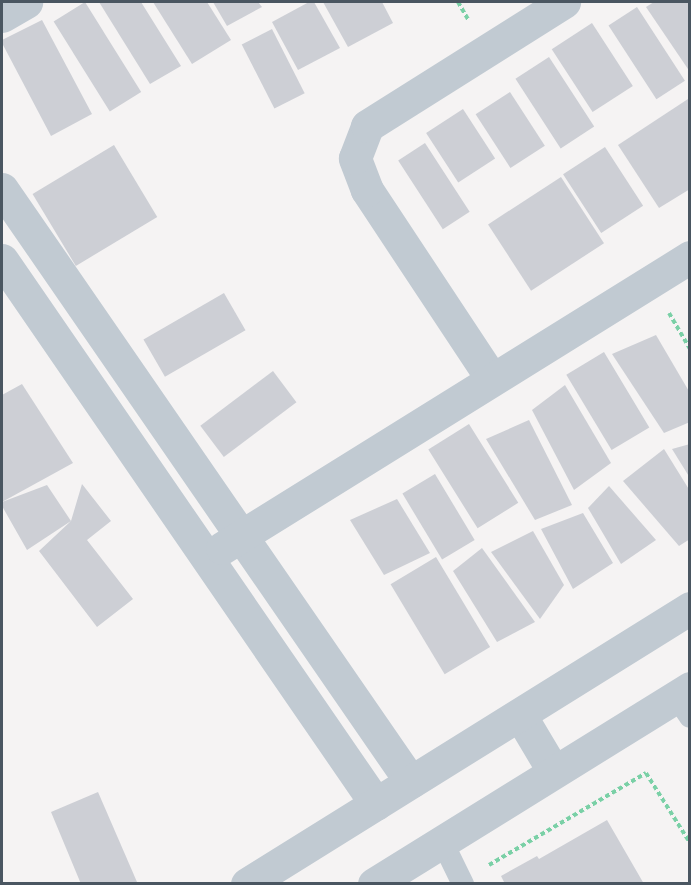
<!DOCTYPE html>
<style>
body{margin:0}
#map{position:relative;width:691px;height:885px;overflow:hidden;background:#f5f3f3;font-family:"DejaVu Sans",sans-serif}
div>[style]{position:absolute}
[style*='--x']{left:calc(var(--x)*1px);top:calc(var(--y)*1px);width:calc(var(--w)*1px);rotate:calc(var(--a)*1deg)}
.building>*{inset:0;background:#cdcfd5;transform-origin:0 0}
.path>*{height:4px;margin-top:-2px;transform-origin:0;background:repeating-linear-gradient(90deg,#7ad0a6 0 4.5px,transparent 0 7.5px)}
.service>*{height:22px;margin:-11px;padding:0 11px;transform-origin:11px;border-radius:11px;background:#c1cad2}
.minor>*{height:33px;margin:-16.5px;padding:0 16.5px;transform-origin:16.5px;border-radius:16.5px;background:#c1cad2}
span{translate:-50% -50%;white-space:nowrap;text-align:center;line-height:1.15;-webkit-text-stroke:6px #fff;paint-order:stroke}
.frame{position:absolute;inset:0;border:3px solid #4a5661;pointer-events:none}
</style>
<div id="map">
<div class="building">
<i style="left:85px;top:2px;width:106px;height:37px;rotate:58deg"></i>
<i style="clip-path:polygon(99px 2px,141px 2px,181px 66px,150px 84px)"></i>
<i style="clip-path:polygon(153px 2px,207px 2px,231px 40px,192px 64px)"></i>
<i style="clip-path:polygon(213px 2px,258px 2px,262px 7px,227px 26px)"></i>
<i style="clip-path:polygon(309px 2px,314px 2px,340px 48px,298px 70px,272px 22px)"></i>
<i style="clip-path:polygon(323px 2px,382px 2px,393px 23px,348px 47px)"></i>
<i style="clip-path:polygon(654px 2px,690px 2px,690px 72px,646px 7px)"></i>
<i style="left:637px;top:7px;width:88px;height:34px;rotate:57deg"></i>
<i style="clip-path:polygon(42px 20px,92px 114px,51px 136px,2px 43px,2px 40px)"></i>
<i style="left:592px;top:23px;width:75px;height:48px;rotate:57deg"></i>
<i style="left:272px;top:29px;width:72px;height:34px;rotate:63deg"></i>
<i style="left:549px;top:57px;width:83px;height:40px;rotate:57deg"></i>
<i style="left:510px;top:92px;width:64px;height:41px;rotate:57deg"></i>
<i style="clip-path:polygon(688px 99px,690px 189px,659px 208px,618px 145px)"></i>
<i style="left:463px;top:109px;width:59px;height:44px;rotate:57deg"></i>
<i style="left:425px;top:143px;width:82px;height:32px;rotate:57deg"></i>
<i style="left:114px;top:145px;width:84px;height:95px;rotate:59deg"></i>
<i style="left:605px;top:147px;width:70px;height:50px;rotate:57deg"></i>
<i style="left:561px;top:177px;width:79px;height:87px;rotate:57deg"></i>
<i style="left:224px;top:293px;width:43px;height:93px;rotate:60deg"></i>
<i style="clip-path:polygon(656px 335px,690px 393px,690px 422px,664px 433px,612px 354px)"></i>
<i style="left:604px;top:352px;width:88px;height:44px;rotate:59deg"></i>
<i style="left:273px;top:371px;width:39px;height:91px;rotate:53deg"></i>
<i style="clip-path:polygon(22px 384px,73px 463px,2px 502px,2px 395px)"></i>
<i style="clip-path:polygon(565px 385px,611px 463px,574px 490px,532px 410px)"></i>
<i style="clip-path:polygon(529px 420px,572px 505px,535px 520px,486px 439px)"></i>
<i style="left:469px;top:424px;width:93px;height:48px;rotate:58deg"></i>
<i style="clip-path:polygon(690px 444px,690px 478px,672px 449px)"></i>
<i style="clip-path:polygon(664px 449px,690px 491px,690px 539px,679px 546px,623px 481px)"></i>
<i style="left:435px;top:474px;width:77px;height:38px;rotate:59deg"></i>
<i style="clip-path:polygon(82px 484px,111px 521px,87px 540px,133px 599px,97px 627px,39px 551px,71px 521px,27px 550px,2px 506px,2px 502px,47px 485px,71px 521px)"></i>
<i style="clip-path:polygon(609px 486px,656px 540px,621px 564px,588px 508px)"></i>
<i style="clip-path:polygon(397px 499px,430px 553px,384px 575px,350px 520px)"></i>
<i style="clip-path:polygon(583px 513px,613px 563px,573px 589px,541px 529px)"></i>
<i style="clip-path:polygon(533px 531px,564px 585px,540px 619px,491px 552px)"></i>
<i style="clip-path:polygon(482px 548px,535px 622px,497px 642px,453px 571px)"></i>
<i style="left:436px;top:557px;width:105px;height:53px;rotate:59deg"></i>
<i style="clip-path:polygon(98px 792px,137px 882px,134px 884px,81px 884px,51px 812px)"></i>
<i style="clip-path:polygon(607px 820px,644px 884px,505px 884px,501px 876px,537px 856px,539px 859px)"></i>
</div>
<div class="path">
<i style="--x:458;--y:2;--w:20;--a:60"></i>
<i style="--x:669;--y:313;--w:42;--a:59.7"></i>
<i style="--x:489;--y:865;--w:182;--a:-30.4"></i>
<i style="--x:646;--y:773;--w:83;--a:57.8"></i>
</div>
<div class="service">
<i style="--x:676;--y:696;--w:25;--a:56"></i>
<i style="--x:442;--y:841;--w:48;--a:64"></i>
</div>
<div class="minor">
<i style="--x:2;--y:16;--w:28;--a:-30"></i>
<i style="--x:2;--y:189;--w:720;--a:55.41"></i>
<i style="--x:2;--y:260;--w:660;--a:55.49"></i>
<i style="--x:492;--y:379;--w:227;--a:-123.5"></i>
<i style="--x:367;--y:190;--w:34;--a:-111"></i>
<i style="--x:355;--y:158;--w:34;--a:-69"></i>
<i style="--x:367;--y:126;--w:233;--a:-32.2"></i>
<i style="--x:222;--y:548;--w:551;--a:-31.87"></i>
<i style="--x:520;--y:715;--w:66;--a:59.2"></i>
<i style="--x:247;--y:884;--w:522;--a:-31.92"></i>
<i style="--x:374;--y:884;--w:372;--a:-31.8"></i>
</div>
<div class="frame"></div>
</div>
